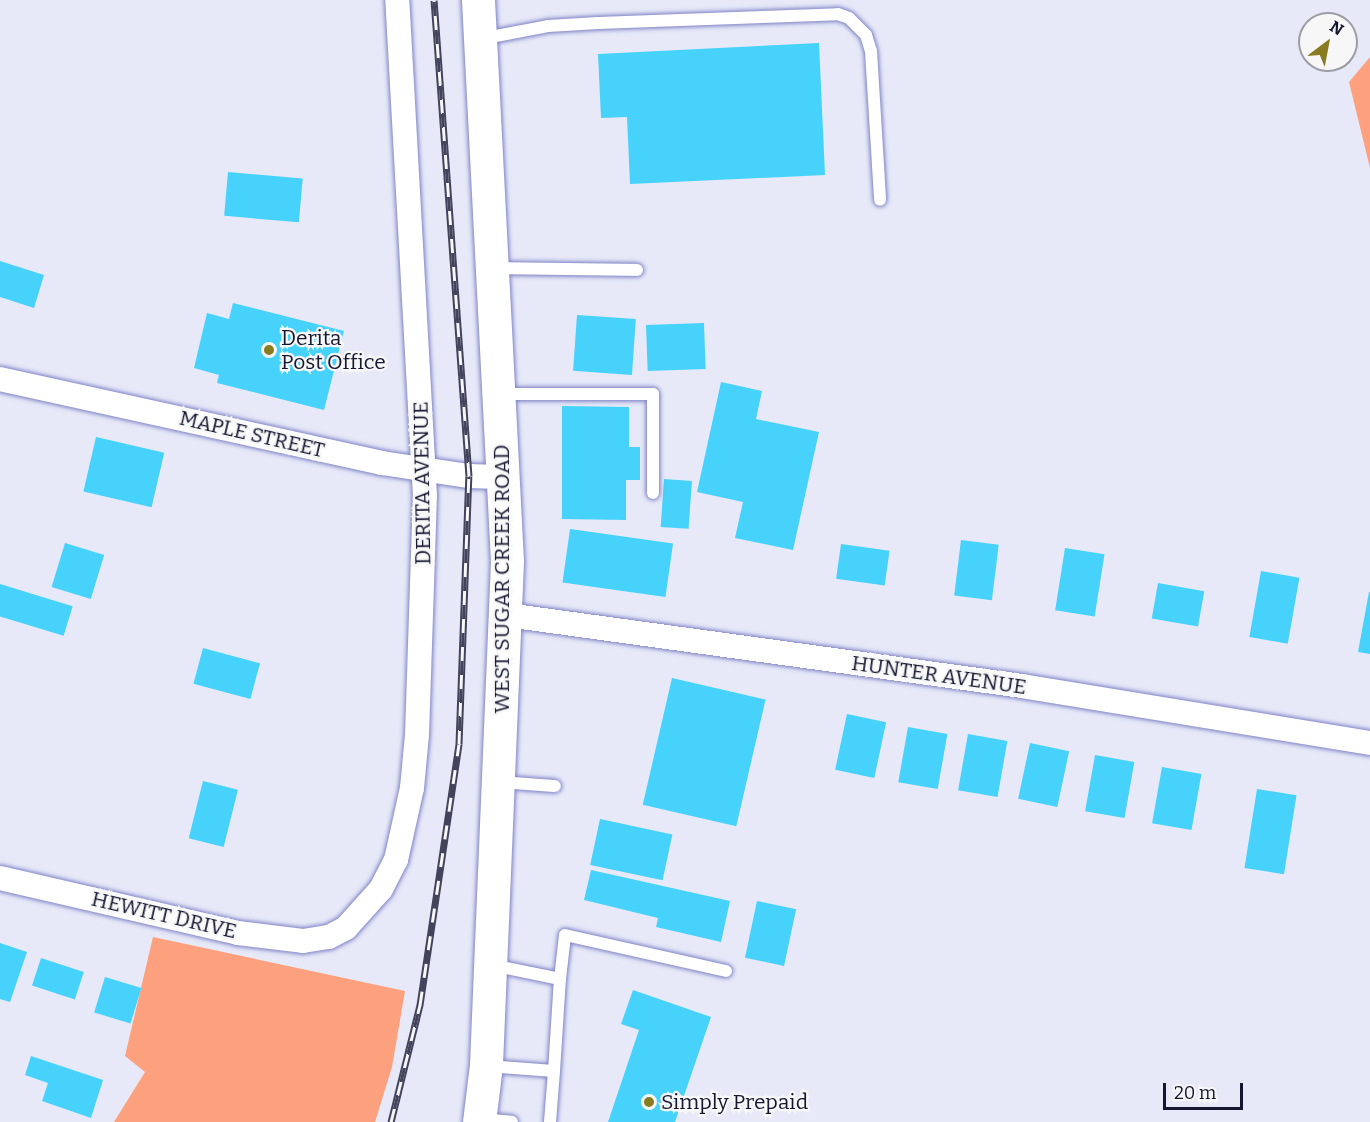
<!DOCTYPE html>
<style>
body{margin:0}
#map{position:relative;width:1370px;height:1122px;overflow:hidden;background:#e7e9f8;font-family:Bitter,serif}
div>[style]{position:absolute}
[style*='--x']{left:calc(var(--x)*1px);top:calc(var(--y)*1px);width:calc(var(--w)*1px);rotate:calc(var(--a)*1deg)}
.green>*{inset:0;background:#fda07e}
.building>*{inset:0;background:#46d2fa;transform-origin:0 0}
.roads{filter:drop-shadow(0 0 2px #7f83c6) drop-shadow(0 0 2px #7f83c6)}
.service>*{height:12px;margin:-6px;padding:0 6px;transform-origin:6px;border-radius:6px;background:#fff}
.minor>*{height:24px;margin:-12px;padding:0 12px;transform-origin:12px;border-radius:12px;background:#fff}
.secondary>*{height:33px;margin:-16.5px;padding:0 16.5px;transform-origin:16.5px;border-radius:16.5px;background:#fff}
.rail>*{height:7px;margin-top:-3.5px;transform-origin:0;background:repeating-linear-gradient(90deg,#f7f7f7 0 14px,#43445c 0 28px);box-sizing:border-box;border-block:2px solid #43445c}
.dots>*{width:16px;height:16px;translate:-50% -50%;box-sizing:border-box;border:3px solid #f7f7f7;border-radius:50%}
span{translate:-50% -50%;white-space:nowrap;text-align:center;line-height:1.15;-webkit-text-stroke:4.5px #f7f7f7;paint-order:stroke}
.poi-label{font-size:21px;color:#151630}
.left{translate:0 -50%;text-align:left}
.street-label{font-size:21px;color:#151630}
.north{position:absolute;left:1298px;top:12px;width:60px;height:60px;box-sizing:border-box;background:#f7f7f7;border:2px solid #9d9da7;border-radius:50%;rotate:32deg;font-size:16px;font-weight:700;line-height:24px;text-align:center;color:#151630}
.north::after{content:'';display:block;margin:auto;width:21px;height:27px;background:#887b20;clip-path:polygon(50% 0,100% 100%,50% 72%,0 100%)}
.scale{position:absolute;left:1163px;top:1083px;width:80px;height:27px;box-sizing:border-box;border:3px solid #151630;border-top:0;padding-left:8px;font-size:18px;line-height:21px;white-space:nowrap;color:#151630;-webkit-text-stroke:4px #f7f7f7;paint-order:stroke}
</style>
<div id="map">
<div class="green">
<i style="clip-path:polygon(1370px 57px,1370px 168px,1349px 82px)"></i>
<i style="clip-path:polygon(153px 937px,405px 991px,392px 1067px,375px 1122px,114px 1122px,145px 1072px,125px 1056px)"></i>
</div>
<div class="building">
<i style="clip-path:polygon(819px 43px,825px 175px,630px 184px,627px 117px,601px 118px,598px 54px)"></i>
<i style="left:228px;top:172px;width:75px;height:44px;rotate:5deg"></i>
<i style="clip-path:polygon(0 261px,44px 275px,34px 308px,0 297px)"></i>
<i style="clip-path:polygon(233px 303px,344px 331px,324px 410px,217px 383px,219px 375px,194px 368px,207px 313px,229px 319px)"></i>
<i style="left:577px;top:315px;width:59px;height:56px;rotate:4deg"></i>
<i style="left:704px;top:323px;width:46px;height:58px;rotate:88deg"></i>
<i style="clip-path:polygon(721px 382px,762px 391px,756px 419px,819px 432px,793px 550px,735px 538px,743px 502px,697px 492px)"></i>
<i style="clip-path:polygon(562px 406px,629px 407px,629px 447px,640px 447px,640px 480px,626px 480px,626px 520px,562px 519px)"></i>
<i style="left:96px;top:437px;width:70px;height:56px;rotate:13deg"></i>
<i style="left:664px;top:479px;width:28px;height:48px;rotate:4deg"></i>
<i style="left:570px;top:529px;width:104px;height:54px;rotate:8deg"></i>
<i style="left:961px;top:540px;width:38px;height:56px;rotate:7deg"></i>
<i style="left:65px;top:543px;width:41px;height:46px;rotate:17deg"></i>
<i style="left:841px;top:544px;width:49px;height:35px;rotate:8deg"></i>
<i style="left:1065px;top:548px;width:40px;height:63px;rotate:9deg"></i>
<i style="left:1261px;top:571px;width:39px;height:67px;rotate:10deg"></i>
<i style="left:1158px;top:583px;width:47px;height:36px;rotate:10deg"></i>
<i style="left:0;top:584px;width:76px;height:31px;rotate:17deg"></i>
<i style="clip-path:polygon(1369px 592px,1370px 592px,1370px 654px,1358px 652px)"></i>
<i style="left:203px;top:648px;width:59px;height:37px;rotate:15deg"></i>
<i style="left:672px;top:678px;width:96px;height:130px;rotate:13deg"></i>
<i style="left:847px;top:714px;width:40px;height:57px;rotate:12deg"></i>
<i style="left:908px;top:727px;width:40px;height:56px;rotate:10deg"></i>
<i style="left:968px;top:734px;width:40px;height:57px;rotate:10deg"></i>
<i style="left:1030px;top:743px;width:40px;height:57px;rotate:12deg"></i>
<i style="left:1095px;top:755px;width:40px;height:57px;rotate:10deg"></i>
<i style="left:1162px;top:767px;width:40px;height:57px;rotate:10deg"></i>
<i style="left:203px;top:781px;width:36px;height:59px;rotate:14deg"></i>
<i style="left:1257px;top:789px;width:40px;height:80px;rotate:9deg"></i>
<i style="left:600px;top:819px;width:74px;height:47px;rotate:12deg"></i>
<i style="clip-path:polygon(591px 870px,730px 901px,721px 942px,656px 927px,658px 918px,584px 900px)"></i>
<i style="left:757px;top:901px;width:40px;height:58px;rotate:12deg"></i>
<i style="clip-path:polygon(0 943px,27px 952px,10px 1002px,0 999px)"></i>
<i style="left:41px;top:958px;width:45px;height:29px;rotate:18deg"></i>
<i style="left:105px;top:977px;width:38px;height:37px;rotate:17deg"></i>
<i style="clip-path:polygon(633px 990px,711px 1017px,675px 1122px,608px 1122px,639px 1030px,621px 1024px)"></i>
<i style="clip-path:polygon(31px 1056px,103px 1080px,91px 1118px,42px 1101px,48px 1083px,25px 1075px)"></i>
</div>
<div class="roads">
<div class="service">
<i style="--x:480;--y:39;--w:69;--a:-10.8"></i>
<i style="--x:548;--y:26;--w:50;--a:-3.4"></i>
<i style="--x:598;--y:23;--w:240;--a:-2.1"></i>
<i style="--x:838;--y:14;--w:12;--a:20"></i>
<i style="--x:849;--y:18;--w:24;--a:45"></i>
<i style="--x:866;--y:35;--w:17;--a:73"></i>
<i style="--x:871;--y:51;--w:149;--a:86.5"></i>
<i style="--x:494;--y:268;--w:143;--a:0.8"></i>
<i style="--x:501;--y:394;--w:152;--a:0"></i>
<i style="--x:653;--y:394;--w:99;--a:90"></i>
<i style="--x:499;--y:782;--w:56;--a:4.1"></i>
<i style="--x:560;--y:979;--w:44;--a:-83.5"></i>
<i style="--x:565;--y:935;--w:165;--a:12.6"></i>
<i style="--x:487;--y:1066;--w:67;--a:4.3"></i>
<i style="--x:554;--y:1071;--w:92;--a:-86.3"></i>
<i style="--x:560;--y:979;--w:69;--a:-168.4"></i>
<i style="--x:480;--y:1119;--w:32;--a:5"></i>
<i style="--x:550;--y:1122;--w:51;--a:-85.5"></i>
</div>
<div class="minor">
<i style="--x:0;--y:379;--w:391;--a:12.4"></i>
<i style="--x:382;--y:463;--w:88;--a:8.5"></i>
<i style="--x:469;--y:476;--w:36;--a:2"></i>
<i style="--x:507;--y:615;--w:520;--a:7.85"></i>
<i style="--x:1022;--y:686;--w:353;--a:9.3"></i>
<i style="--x:0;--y:878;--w:244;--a:13"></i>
<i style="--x:238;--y:933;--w:65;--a:7"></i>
<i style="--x:303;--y:941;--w:26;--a:-9"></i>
<i style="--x:329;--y:937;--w:19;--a:-28"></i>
<i style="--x:346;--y:928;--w:52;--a:-48.1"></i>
<i style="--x:381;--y:889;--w:33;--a:-63"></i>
<i style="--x:396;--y:860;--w:74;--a:-77.5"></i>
<i style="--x:412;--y:788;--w:53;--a:-84.6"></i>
<i style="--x:417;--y:735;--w:239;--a:-88.1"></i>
<i style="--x:425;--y:496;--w:497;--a:-93.2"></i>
</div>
<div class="secondary">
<i style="--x:478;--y:0;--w:562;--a:87.04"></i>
<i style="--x:507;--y:561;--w:504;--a:92.39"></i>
<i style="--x:486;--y:1065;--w:57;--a:97"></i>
</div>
</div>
<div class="rail">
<i style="--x:391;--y:1122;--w:121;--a:-76.1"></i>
<i style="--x:420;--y:1005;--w:264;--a:-81.5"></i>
<i style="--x:459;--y:744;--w:268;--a:-87.9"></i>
<i style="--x:469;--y:476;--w:477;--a:-94.2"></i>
</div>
<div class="dots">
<i style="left:269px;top:350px;background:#887b20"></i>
<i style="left:649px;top:1102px;background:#887b20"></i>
</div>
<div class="poi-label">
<span class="left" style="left:281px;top:350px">Derita<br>Post Office</span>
<span class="left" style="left:661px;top:1102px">Simply Prepaid</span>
</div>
<div class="street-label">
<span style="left:252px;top:434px;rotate:13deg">MAPLE STREET</span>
<span style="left:422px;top:483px;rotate:-91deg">DERITA AVENUE</span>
<span style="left:502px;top:579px;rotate:-90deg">WEST SUGAR CREEK ROAD</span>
<span style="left:939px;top:675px;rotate:8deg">HUNTER AVENUE</span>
<span style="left:164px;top:915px;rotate:13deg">HEWITT DRIVE</span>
</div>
<div class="north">N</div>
<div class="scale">20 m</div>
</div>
